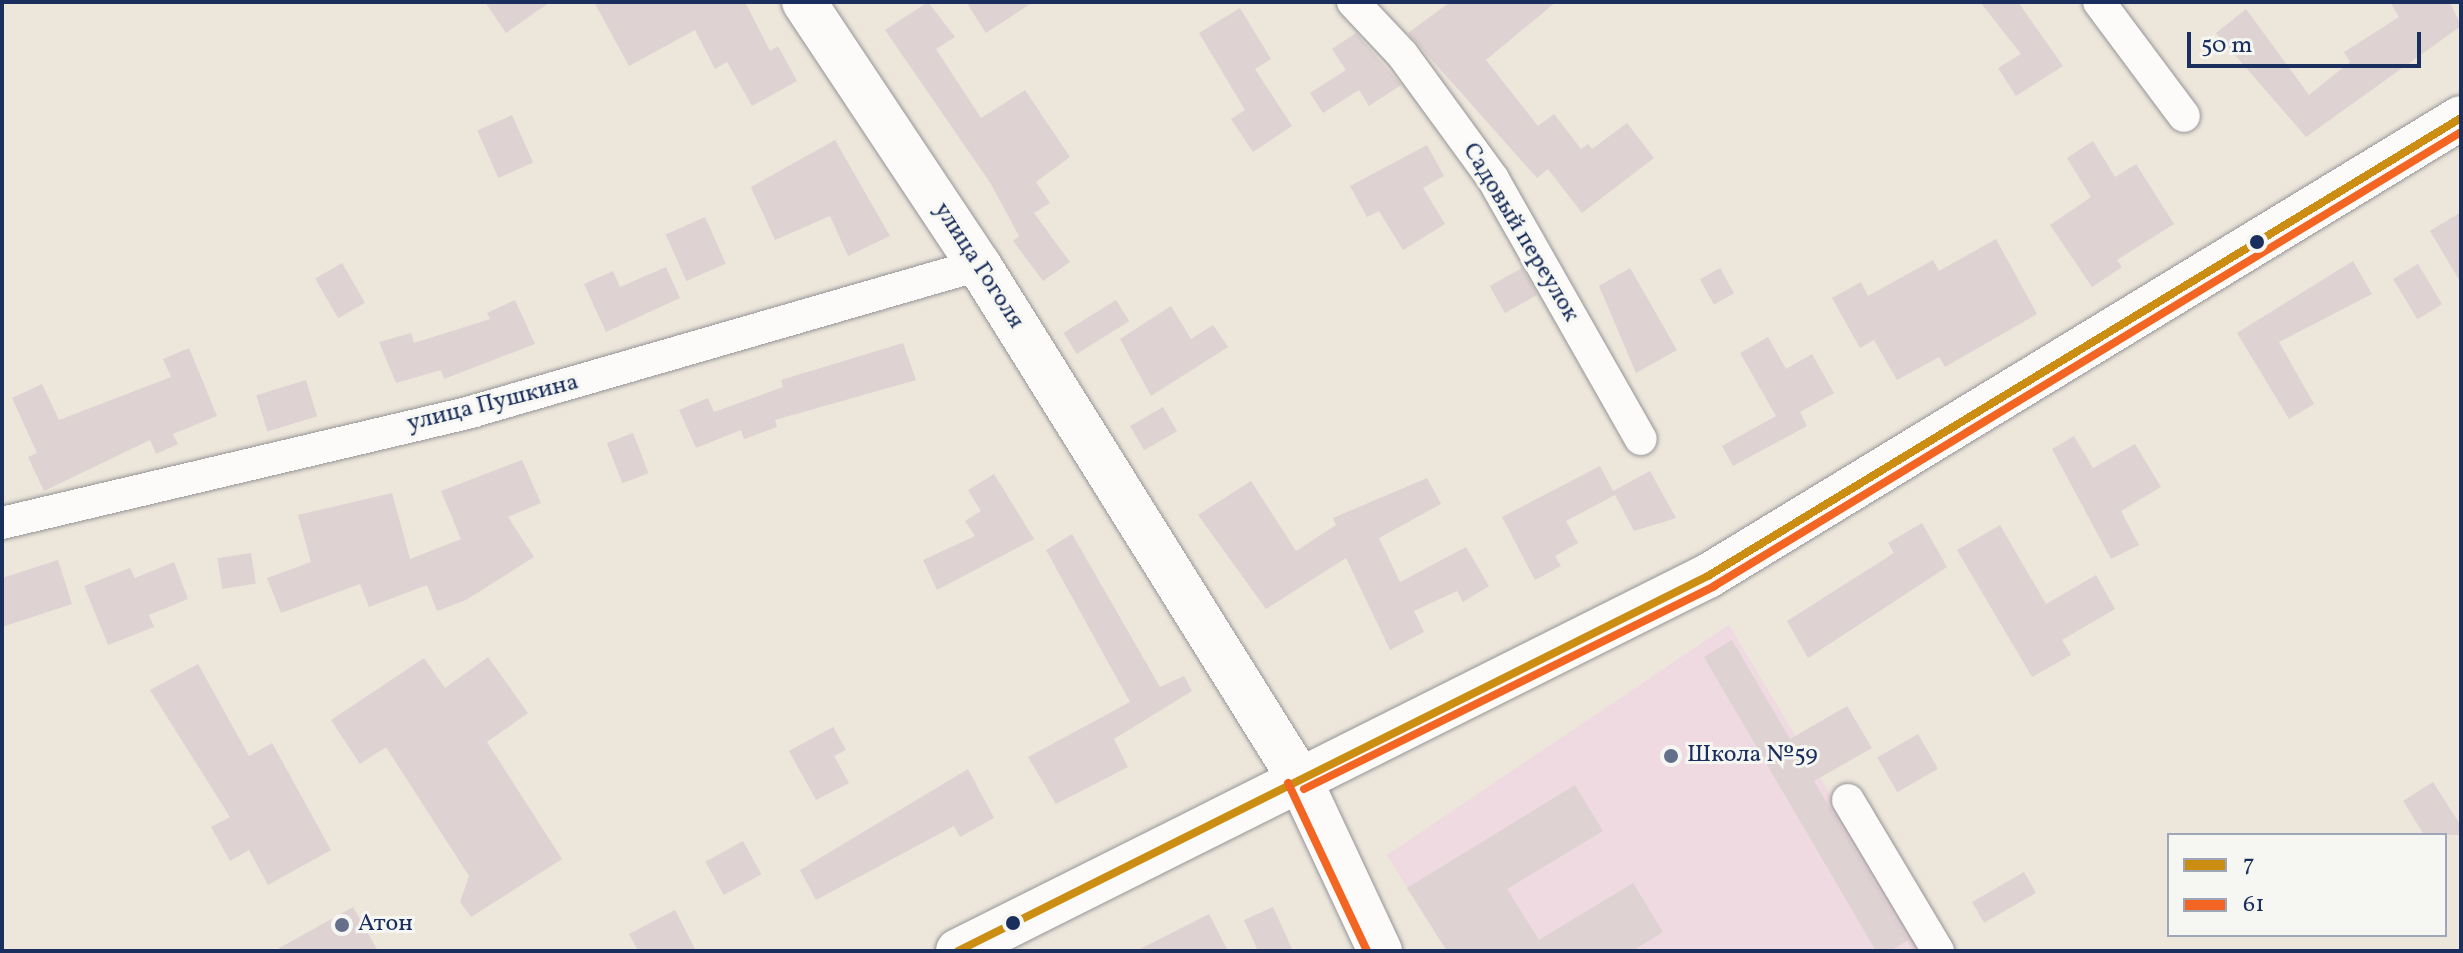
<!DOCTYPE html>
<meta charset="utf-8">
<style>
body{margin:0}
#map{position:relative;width:2463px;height:953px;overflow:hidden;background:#ede6db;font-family:Vollkorn,serif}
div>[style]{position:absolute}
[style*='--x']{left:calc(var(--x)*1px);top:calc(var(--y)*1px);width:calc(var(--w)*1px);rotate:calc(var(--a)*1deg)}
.built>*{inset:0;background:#eedae0}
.building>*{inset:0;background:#dfd2d3;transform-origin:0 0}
.roads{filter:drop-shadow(0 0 2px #959597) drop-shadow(0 0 2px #959597)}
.street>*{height:32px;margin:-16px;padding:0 16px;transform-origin:16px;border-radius:16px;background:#fcfbfa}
.secondary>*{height:44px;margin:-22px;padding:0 22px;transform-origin:22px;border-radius:22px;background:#fcfbfa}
.bus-1>*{height:8px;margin:-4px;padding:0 4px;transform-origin:4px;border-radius:4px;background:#cb8e13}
.bus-2>*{height:8px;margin:-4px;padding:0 4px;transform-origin:4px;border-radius:4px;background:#f26522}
.dots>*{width:22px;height:22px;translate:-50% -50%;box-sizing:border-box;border:4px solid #f6f6f2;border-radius:50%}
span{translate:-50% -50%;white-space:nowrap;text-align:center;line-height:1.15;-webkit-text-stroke:6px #f6f6f2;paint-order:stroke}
.street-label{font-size:24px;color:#1b2f5e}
.poi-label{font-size:24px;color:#1b2f5e}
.left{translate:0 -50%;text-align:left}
.frame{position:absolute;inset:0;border:4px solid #1b2f5e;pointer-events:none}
.legend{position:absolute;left:2167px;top:833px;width:280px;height:104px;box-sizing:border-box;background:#f6f6f2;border:2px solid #9ea6b7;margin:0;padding:10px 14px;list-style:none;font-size:24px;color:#1b2f5e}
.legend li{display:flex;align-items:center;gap:16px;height:40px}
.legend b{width:40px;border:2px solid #9ea6b7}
.scale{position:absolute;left:2187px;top:32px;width:234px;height:36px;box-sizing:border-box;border:4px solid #1b2f5e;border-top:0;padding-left:10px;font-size:24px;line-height:28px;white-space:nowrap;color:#1b2f5e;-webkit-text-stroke:6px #f6f6f2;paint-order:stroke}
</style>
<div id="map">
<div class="built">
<i style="clip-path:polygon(1729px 625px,1924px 951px,1447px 951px,1387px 855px)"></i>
</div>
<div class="building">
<i style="clip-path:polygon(485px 2px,550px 2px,506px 33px)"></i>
<i style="clip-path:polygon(594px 2px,745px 2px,770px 51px,778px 46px,797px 81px,752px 106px,727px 62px,715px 69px,695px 30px,629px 66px)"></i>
<i style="clip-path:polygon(928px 2px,955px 37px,936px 49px,981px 118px,1025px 90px,1070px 157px,1036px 182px,1050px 203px,1034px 213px,1070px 262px,1043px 281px,1013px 241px,1019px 236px,991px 184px,885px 30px)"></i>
<i style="clip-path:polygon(966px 2px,1033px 2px,986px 33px)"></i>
<i style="clip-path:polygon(1450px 2px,1556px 2px,1486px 60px,1538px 126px,1554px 114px,1581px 149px,1588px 144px,1592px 149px,1627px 123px,1654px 158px,1582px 213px,1548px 169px,1537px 178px,1408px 33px)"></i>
<i style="clip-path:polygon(1980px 2px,2018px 2px,2063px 66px,2016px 96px,1998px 68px,2021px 54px)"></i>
<i style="clip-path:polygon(2390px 2px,2450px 2px,2461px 26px,2306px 137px,2216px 33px,2246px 9px,2309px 95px,2350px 62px,2344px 52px,2399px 17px)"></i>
<i style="clip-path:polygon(1240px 8px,1271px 59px,1255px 69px,1292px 126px,1253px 152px,1231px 119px,1245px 110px,1199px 33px)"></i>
<i style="clip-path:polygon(1356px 33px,1401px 85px,1369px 106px,1359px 90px,1323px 113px,1310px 93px,1346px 70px,1332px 49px)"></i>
<i style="left:512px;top:115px;width:52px;height:38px;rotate:66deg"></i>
<i style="clip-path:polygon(835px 140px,890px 236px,848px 256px,830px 216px,775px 240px,751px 187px)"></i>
<i style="clip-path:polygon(2093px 141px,2115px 177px,2136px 164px,2174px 224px,2117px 260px,2122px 267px,2092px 287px,2050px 225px,2091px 197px,2067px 158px)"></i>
<i style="clip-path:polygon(1427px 145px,1444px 176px,1423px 188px,1445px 224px,1403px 250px,1379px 211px,1367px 217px,1350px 186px)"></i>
<i style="clip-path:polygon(2461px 212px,2461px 283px,2430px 231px)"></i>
<i style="left:705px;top:217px;width:51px;height:43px;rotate:66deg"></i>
<i style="clip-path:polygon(1996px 239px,2037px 314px,1945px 367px,1939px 357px,1897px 380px,1874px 340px,1860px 348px,1832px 298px,1861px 282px,1868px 296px,1933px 260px,1939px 271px)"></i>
<i style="clip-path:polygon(2353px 261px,2372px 294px,2279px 342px,2314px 404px,2289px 419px,2237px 333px)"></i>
<i style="left:342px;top:263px;width:46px;height:31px;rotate:60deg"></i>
<i style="left:2418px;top:264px;width:47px;height:29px;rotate:59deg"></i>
<i style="clip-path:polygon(666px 267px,680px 298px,606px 332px,584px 284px,613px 271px,620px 287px)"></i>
<i style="left:1522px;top:268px;width:31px;height:37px;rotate:61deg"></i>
<i style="clip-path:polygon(1630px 268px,1677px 350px,1636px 373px,1599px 286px)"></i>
<i style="left:1720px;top:268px;width:29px;height:23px;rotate:61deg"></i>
<i style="clip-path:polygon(515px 300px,535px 344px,444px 379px,441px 370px,396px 383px,379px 342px,411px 333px,414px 343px,490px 319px,487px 313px)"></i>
<i style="left:1116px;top:300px;width:25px;height:62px;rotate:58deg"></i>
<i style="clip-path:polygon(1171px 306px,1191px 339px,1213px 325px,1228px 347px,1151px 396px,1120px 339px)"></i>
<i style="clip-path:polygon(1768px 337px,1786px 369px,1812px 354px,1834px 393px,1800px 412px,1807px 426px,1733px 466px,1722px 446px,1776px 416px,1740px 353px)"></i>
<i style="clip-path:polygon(903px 343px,916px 380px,775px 420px,777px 427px,744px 439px,741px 430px,696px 448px,679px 410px,708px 398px,714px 412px,783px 387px,781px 380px)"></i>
<i style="clip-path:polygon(189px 348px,217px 416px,173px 434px,178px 444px,156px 454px,150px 440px,44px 491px,28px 457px,37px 453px,12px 398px,42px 384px,59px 420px,171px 377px,163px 359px)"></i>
<i style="left:306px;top:380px;width:38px;height:52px;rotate:73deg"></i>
<i style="left:1163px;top:407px;width:28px;height:38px;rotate:60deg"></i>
<i style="left:633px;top:433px;width:43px;height:28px;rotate:69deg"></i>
<i style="clip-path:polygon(2074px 436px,2093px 468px,2135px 444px,2161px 487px,2121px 511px,2139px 545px,2111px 559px,2052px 449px)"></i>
<i style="clip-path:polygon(522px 460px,541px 503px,508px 517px,534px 557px,466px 600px,437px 611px,427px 585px,369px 607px,360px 584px,281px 613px,267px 578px,311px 562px,298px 515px,392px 493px,410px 559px,461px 539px,441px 491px)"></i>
<i style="clip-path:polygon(1600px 466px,1613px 491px,1650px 471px,1676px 518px,1634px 531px,1615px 495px,1566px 521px,1578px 543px,1555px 556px,1561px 566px,1535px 580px,1502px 517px)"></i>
<i style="clip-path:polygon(994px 474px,1034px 539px,937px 590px,923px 560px,975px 536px,965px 521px,981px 511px,968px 490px)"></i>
<i style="clip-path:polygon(1427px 478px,1441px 504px,1379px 538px,1400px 582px,1466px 547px,1489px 586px,1463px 602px,1457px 591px,1414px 611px,1424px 632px,1390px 650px,1346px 558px,1266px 609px,1198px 515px,1251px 481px,1296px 551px,1336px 525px,1333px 518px)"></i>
<i style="clip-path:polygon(1922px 523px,1947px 567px,1808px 658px,1787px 621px,1894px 553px,1888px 543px)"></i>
<i style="clip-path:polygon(2000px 525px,2046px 604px,2096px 575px,2115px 609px,2062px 640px,2071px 655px,2032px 677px,1957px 550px)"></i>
<i style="clip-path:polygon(1072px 534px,1160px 687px,1184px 676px,1192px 691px,1114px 739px,1128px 767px,1056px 804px,1028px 757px,1130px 702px,1046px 550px)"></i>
<i style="left:251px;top:553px;width:31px;height:34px;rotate:81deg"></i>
<i style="clip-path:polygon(58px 560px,72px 604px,2px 627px,2px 578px)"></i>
<i style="clip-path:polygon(174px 562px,188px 599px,149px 615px,154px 627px,108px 645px,84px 586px,130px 568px,135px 578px)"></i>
<i style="clip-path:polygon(1732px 640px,1790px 739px,1847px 706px,1872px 748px,1814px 781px,1908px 940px,1890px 951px,1876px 951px,1704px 657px)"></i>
<i style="clip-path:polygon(488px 657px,528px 713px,487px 742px,562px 859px,471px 917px,460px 902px,469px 876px,386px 747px,360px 764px,331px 720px,424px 658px,445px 688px)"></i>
<i style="clip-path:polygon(198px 664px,249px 756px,272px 743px,331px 850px,268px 885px,249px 850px,230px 861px,211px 827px,230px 817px,150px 690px)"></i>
<i style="clip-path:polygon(833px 727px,846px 750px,834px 756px,849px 783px,816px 800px,789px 751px)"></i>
<i style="left:1918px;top:734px;width:40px;height:47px;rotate:60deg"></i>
<i style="clip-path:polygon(968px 769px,994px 818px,960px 837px,954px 826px,816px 900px,800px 870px)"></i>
<i style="clip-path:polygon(2433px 782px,2461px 826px,2461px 835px,2424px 835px,2403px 801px)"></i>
<i style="clip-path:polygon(1575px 785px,1603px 831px,1507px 889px,1539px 940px,1633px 883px,1663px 932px,1632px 951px,1447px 951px,1407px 888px)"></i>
<i style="left:743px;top:841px;width:38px;height:43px;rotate:61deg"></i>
<i style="left:2024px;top:872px;width:24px;height:60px;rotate:60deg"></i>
<i style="clip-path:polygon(353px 907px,378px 951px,274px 951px)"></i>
<i style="clip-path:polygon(1273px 907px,1293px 951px,1258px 951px,1244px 920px)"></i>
<i style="clip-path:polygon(675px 910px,696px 951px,638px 951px,629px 934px)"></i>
<i style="clip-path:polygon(1209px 914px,1228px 951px,1136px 951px)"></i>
</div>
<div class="roads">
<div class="street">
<i style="--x:1353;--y:2;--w:71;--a:46.7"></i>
<i style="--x:1402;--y:54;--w:155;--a:53.9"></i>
<i style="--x:1493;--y:179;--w:299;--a:60.4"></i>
<i style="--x:2099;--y:2;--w:142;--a:53.3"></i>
<i style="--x:2;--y:523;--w:485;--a:-13.3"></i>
<i style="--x:474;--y:411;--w:526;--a:-16.13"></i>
<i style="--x:1848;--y:800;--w:176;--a:59.2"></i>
</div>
<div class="secondary">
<i style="--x:804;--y:2;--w:316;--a:56.4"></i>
<i style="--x:979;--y:265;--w:605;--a:58.04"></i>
<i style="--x:1299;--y:778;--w:191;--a:64.9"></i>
<i style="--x:958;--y:951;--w:839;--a:-26.57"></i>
<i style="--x:1708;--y:576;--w:881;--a:-31.31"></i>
</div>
</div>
<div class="bus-1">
<i style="--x:958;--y:951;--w:839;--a:-26.57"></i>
<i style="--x:1708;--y:576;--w:881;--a:-31.31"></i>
</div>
<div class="bus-2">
<i style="--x:1288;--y:783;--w:186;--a:64.8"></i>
<i style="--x:1304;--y:789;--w:458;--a:-26.3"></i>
<i style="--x:1714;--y:586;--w:874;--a:-31.29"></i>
</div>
<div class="dots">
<i style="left:2257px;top:242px;background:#1b2f5e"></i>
<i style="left:1671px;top:756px;background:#646f8a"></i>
<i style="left:1013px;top:923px;background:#1b2f5e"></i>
<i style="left:342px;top:925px;background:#646f8a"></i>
</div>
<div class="street-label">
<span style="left:1520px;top:233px;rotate:59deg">Садовый переулок</span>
<span style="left:978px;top:266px;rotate:57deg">улица Гоголя</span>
<span style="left:493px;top:404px;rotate:-14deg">улица Пушкина</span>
</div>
<div class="poi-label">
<span class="left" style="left:1687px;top:756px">Школа №59</span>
<span class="left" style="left:358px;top:925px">Атон</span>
</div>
<div class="frame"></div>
<ul class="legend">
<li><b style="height:10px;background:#cb8e13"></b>7</li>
<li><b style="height:10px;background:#f26522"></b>61</li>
</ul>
<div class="scale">50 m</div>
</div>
